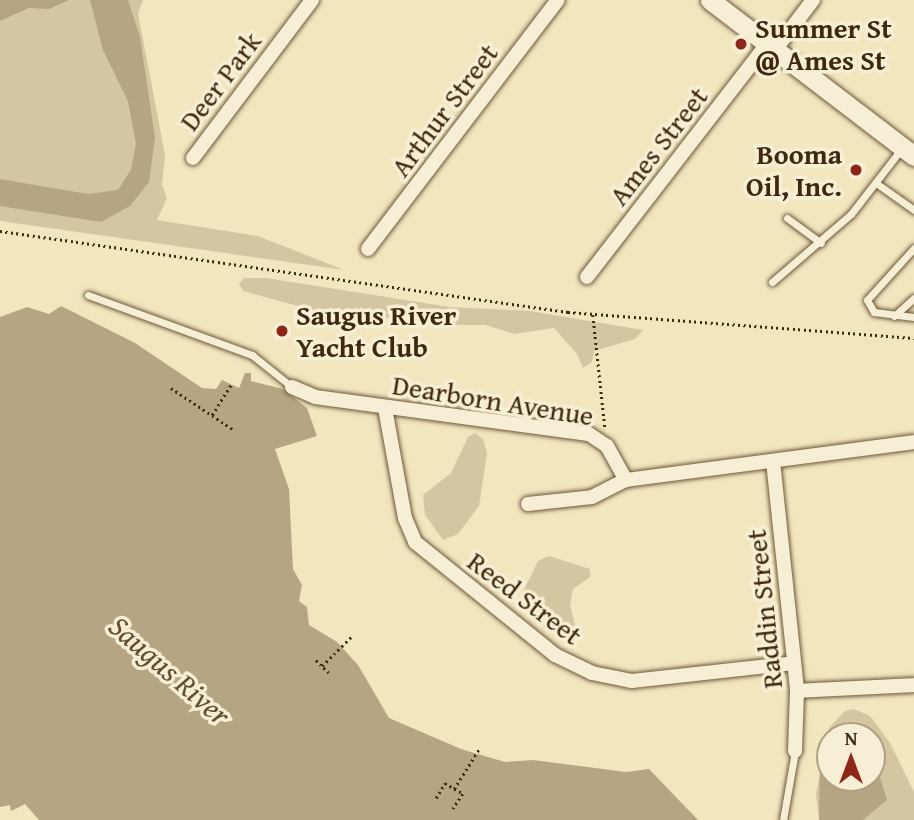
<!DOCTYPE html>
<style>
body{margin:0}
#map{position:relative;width:914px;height:820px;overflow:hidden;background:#f2e6bf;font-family:"Gentium Book Plus",serif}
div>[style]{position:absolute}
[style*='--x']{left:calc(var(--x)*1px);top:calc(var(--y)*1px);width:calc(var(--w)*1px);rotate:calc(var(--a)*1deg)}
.green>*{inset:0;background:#d4c6a1}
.water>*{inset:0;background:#b5a583}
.path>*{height:2.5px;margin-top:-1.25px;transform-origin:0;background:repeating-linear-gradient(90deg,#40280e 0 2px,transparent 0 5.5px)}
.roads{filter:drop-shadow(0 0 2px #6c583a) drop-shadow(0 0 2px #6c583a)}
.lane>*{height:7px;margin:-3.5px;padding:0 3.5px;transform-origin:3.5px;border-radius:3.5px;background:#f7efd5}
.street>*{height:14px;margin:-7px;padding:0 7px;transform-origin:7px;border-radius:7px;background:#f7efd5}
.secondary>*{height:19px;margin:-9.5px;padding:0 9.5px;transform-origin:9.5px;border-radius:9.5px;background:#f7efd5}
.dots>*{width:19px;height:19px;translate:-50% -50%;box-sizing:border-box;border:4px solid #f7efd5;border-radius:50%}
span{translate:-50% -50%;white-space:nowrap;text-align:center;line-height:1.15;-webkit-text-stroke:7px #f7efd5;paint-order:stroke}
.poi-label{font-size:28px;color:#40280e;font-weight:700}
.left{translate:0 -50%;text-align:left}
.right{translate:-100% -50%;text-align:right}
.street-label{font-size:28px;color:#40280e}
.water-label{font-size:30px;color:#634e31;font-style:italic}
.north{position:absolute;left:816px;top:722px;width:70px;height:70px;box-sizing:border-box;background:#f7efd5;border:2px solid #ae9f85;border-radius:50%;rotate:0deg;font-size:19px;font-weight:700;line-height:28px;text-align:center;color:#40280e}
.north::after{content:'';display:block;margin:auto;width:24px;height:32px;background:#8f2418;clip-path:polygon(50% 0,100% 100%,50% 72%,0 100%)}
</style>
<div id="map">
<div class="green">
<i style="clip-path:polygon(0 0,143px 0,138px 13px,165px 155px,162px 185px,167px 198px,157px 220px,258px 236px,344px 270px,0 221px)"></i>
<i style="clip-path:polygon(244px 278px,266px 278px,450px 307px,530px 311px,643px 330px,635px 339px,594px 351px,592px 362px,583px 368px,577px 354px,554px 328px,514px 334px,486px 325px,437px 325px,383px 317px,364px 309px,316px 311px,243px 291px,239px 284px)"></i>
<i style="clip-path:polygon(475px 433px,483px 439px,487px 453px,479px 506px,458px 534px,443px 540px,425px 515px,423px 495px,451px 473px,468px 437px)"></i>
<i style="clip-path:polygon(549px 556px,590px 569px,590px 577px,573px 589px,570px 605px,577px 633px,572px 642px,537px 622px,522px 606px,522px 594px,538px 561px)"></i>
<i style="clip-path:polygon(evenodd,854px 709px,870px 716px,890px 743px,914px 792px,914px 820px,819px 820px,816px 794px,829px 728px,845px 711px,854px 709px,830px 736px,872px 736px,872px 778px,830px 778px,830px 736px)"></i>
</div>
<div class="water">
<i style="clip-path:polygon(0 0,69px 0,49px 9px,29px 8px,0 21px)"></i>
<i style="clip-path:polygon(90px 0,128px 0,140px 37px,155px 138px,149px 182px,130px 206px,101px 222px,0 206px,0 179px,88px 194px,118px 190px,131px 170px,136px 144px,128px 101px,103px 50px)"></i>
<i style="clip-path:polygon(61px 306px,135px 343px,202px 388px,216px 389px,222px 380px,239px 388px,245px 373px,251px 373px,251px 381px,283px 389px,307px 408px,317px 436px,275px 449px,289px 489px,293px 569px,302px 585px,299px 601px,307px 607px,309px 625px,337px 642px,358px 665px,389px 718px,461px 749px,505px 762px,533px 760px,626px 772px,649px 769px,698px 820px,39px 820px,25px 804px,11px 811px,10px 805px,0 807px,0 317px,27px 307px,49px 314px)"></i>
<i style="clip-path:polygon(834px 732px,850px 736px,830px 736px,830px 778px,872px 778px,872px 761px,877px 768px,887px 800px,863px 820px,819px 820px,820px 760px,828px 736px)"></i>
</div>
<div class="path">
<i style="--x:0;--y:231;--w:574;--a:8.12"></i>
<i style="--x:568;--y:312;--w:347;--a:4.3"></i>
<i style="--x:593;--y:315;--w:113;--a:83.9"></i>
<i style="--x:171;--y:388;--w:76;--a:33.7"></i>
<i style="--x:212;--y:415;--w:38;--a:-58"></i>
<i style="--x:316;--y:660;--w:18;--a:45"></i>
<i style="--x:322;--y:666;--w:42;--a:-45"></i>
<i style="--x:454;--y:789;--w:47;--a:-58"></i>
<i style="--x:436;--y:798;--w:17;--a:-59"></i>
<i style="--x:445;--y:783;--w:21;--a:31"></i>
<i style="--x:463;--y:794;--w:18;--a:124"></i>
</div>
<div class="roads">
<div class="lane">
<i style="--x:876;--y:183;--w:47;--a:35.4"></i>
<i style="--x:787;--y:218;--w:42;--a:36.3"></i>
<i style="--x:914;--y:248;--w:70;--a:132.1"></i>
<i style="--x:867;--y:300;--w:14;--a:60"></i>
<i style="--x:874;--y:312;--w:40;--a:7.1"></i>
<i style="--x:772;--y:282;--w:104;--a:-40.7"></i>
<i style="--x:851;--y:214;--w:83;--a:-52.3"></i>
<i style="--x:88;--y:295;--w:175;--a:20.1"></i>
<i style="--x:252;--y:355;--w:51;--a:38.7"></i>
<i style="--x:894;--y:316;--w:27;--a:-42"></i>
<i style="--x:783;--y:820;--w:70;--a:-80.1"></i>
</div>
<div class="street">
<i style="--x:775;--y:50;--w:63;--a:-52.8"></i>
<i style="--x:193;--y:158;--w:198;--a:-53"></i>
<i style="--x:368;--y:249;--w:313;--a:-52.7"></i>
<i style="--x:587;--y:277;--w:294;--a:-52.3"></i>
<i style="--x:292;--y:387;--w:25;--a:23"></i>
<i style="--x:315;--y:397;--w:276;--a:7.7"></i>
<i style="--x:589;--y:434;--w:22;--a:34"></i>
<i style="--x:607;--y:446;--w:39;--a:61"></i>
<i style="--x:385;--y:408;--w:112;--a:79.7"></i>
<i style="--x:405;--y:518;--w:26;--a:67"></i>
<i style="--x:415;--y:542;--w:180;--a:38.9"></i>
<i style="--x:555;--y:655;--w:41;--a:25.9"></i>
<i style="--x:592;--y:673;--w:41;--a:11.3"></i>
<i style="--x:632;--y:681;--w:163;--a:-6.3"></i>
<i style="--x:773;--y:461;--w:231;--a:84"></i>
<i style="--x:797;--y:691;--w:60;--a:91.9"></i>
<i style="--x:528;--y:504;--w:64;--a:-6.2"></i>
<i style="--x:592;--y:497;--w:38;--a:-27"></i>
<i style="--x:626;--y:480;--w:290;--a:-7.5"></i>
<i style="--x:797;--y:691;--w:117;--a:-2.9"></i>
</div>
<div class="secondary">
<i style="--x:710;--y:0;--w:257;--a:37.4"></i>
</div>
</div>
<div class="dots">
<i style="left:741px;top:44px;background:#8f2418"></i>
<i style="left:856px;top:170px;background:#8f2418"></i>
<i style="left:282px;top:331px;background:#8f2418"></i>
</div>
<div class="poi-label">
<span class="left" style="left:755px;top:44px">Summer St<br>@ Ames St</span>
<span class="right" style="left:842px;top:170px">Booma<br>Oil, Inc.</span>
<span class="left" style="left:296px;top:331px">Saugus River<br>Yacht Club</span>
</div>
<div class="street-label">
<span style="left:220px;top:81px;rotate:-53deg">Deer Park</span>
<span style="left:444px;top:110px;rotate:-53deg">Arthur Street</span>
<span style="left:658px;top:146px;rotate:-52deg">Ames Street</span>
<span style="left:493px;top:400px;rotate:9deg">Dearborn Avenue</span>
<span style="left:525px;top:598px;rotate:37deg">Reed Street</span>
<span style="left:764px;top:609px;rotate:-96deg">Raddin Street</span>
</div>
<div class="water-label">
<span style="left:170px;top:670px;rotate:41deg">Saugus River</span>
</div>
<div class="north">N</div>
</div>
